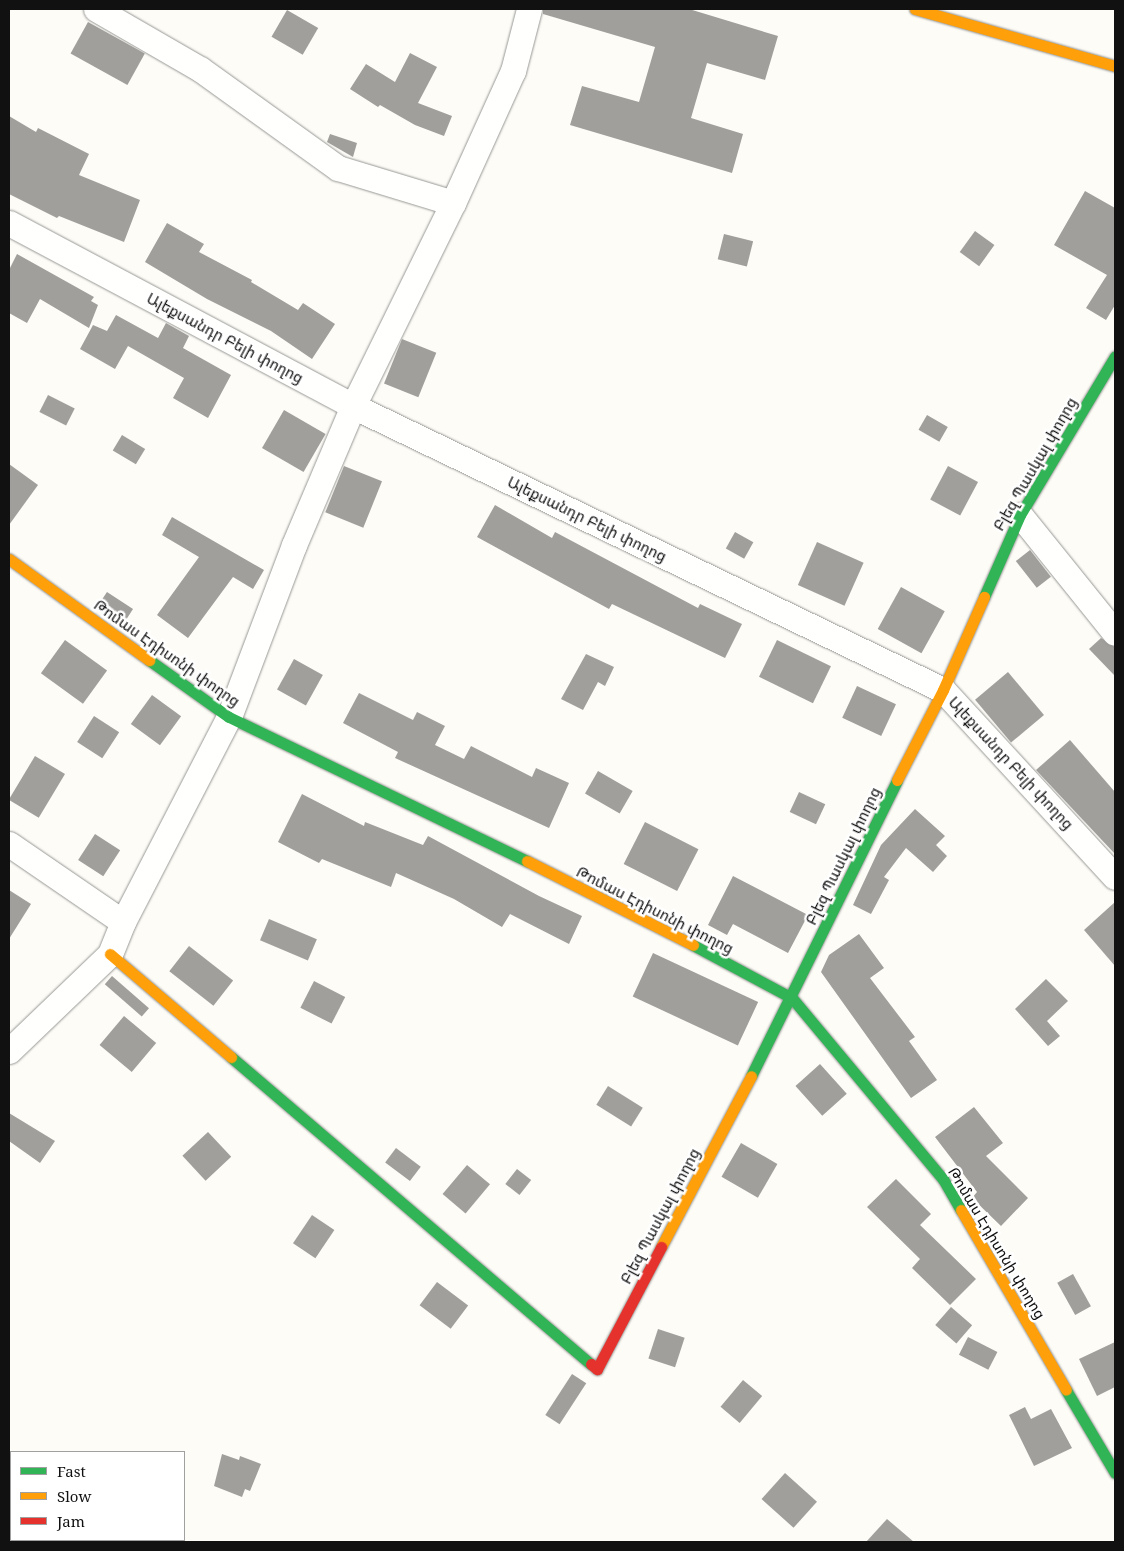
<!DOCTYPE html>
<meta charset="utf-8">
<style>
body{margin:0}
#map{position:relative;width:1124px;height:1551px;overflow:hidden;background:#fdfcf7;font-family:"Noto Serif","Noto Sans Armenian",serif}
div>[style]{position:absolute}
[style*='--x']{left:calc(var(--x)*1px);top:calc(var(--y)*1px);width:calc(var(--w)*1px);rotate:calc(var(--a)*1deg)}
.building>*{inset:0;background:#a19f9c;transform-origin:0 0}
.roads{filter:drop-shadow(0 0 1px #979795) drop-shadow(0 0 1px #979795)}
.street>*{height:25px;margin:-12.5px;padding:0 12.5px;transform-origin:12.5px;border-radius:12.5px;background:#fffffe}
.fast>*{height:11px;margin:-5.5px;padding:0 5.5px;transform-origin:5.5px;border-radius:5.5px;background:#30b455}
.slow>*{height:11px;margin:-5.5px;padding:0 5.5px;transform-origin:5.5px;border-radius:5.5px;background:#ff9f0a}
.jam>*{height:11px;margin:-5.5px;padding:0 5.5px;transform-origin:5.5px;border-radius:5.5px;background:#e5322d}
span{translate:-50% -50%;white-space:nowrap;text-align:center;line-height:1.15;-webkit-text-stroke:5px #fff;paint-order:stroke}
.street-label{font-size:15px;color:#111}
.frame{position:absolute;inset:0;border:10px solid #111;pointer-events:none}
.legend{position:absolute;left:10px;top:1451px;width:175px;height:90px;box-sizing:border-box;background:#fff;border:1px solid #a0a0a0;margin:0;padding:6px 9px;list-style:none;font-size:15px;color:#111}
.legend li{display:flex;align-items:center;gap:10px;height:25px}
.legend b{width:25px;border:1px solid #a0a0a0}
</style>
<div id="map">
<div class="building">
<i style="clip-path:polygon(543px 9px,689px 9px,778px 36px,765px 80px,707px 63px,691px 118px,743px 134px,732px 173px,570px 125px,582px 86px,639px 102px,655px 47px,543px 14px)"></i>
<i style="left:287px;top:10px;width:36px;height:31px;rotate:30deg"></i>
<i style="left:88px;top:22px;width:65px;height:36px;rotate:29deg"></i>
<i style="clip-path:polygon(410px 53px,437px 67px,418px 103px,452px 116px,444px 136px,415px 125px,380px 105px,378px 107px,350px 89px,366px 64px,395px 82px)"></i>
<i style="clip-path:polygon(9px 116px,36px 132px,38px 128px,89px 154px,79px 175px,140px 200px,124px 242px,59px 216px,57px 218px,9px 194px)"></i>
<i style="clip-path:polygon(330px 134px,357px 143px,353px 157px,327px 142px)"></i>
<i style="clip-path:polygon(1085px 191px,1115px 208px,1115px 305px,1106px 320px,1086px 308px,1107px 275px,1054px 245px)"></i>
<i style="clip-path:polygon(167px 223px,204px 244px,199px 252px,252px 280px,251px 282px,298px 310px,303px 303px,335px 324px,312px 359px,271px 331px,207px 299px,145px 262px)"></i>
<i style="left:975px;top:231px;width:24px;height:26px;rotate:36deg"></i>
<i style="left:724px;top:234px;width:30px;height:26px;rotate:14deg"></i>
<i style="clip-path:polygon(17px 254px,94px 297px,91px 301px,98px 305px,89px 328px,40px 299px,27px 323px,9px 313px,9px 270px)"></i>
<i style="clip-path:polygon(116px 315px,158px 338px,166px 323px,189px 336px,183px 348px,231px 375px,208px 418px,173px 398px,184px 378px,128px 346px,115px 369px,80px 349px,93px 325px,107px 331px)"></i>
<i style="left:402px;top:339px;width:37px;height:48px;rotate:22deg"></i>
<i style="left:48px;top:395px;width:30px;height:19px;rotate:27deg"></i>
<i style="left:284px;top:410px;width:48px;height:44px;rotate:30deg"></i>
<i style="left:927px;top:415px;width:24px;height:17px;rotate:30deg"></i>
<i style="left:122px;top:435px;width:27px;height:18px;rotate:31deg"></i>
<i style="clip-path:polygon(9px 464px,38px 485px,9px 525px)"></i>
<i style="left:344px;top:466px;width:41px;height:50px;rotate:22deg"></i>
<i style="left:948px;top:466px;width:34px;height:38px;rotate:28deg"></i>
<i style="clip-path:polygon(495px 505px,552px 538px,555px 532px,698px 608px,700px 604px,742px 624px,725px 658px,612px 604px,609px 609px,477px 537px)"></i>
<i style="clip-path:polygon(172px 517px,264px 570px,253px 589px,233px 577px,188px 638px,157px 615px,199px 557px,162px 535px)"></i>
<i style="left:735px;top:532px;width:21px;height:19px;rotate:29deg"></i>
<i style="left:817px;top:542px;width:51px;height:47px;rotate:24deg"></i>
<i style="left:1030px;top:550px;width:34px;height:18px;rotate:52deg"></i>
<i style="left:901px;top:587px;width:50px;height:48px;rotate:29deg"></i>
<i style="clip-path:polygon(107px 592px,133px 609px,124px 623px,99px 604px)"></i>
<i style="clip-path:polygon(1101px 638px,1115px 647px,1115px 676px,1089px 649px)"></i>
<i style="left:65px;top:640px;width:52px;height:41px;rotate:36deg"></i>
<i style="left:777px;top:640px;width:60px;height:41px;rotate:26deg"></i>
<i style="clip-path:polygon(586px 654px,614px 667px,605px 686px,598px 682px,583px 710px,561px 699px)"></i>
<i style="left:294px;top:659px;width:33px;height:35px;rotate:29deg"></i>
<i style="left:1008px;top:672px;width:56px;height:43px;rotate:50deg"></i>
<i style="left:857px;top:686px;width:43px;height:35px;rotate:25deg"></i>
<i style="clip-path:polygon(359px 693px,413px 720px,417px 712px,445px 726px,435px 745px,464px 759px,471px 746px,532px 777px,536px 768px,569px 783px,549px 828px,395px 758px,398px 752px,343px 723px)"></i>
<i style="left:152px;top:695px;width:36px;height:36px;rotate:36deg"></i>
<i style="left:94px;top:716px;width:30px;height:31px;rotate:33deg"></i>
<i style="clip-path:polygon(1070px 740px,1115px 792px,1115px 854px,1036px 770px)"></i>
<i style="left:35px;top:756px;width:35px;height:51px;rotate:31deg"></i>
<i style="left:598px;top:771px;width:40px;height:26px;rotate:30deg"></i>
<i style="left:799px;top:792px;width:29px;height:22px;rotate:25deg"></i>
<i style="clip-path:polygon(302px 794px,364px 826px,365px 822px,423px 845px,428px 836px,539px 896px,582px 916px,569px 944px,510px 914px,502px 927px,454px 899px,396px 873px,391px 887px,322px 859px,319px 863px,278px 842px)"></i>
<i style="clip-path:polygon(915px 809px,945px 836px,936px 845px,947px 856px,933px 872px,906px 848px,884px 877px,889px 880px,871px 914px,853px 905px,881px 845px)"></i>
<i style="left:645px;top:822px;width:60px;height:47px;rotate:27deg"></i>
<i style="left:95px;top:834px;width:30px;height:31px;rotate:33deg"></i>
<i style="clip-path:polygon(733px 876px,808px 915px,788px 953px,733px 924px,727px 935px,708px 925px)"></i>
<i style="clip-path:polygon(9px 890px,31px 904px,9px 939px)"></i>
<i style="clip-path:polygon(1115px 902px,1115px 966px,1084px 930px)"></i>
<i style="left:269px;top:919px;width:52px;height:23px;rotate:23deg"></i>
<i style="clip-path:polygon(859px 934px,884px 968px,870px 978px,915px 1037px,909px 1041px,937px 1080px,911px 1098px,821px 972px,829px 955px)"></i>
<i style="left:189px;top:946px;width:56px;height:32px;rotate:38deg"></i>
<i style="left:653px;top:953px;width:116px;height:48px;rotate:25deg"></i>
<i style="left:112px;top:976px;width:49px;height:11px;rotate:41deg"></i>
<i style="clip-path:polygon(1046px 979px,1068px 1001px,1047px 1021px,1060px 1036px,1048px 1046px,1015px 1009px)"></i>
<i style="left:314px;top:981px;width:35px;height:30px;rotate:27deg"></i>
<i style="left:124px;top:1016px;width:42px;height:38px;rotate:40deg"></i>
<i style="left:820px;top:1064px;width:40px;height:33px;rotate:48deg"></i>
<i style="left:608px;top:1086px;width:41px;height:22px;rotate:32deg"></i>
<i style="clip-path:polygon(974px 1107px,1003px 1143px,986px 1156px,1028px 1198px,1001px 1226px,972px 1198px,977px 1192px,935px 1137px)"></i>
<i style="clip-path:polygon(9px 1113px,55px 1141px,40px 1163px,9px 1141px)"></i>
<i style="left:208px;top:1132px;width:34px;height:35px;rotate:47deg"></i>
<i style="left:741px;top:1143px;width:42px;height:39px;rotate:30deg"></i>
<i style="left:396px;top:1148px;width:31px;height:18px;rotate:37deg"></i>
<i style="left:467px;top:1165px;width:30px;height:38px;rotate:40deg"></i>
<i style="left:517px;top:1169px;width:18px;height:19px;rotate:38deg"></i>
<i style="clip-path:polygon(896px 1179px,931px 1214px,920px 1225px,976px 1279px,950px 1305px,912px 1268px,920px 1259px,867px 1207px)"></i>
<i style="left:312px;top:1215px;width:27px;height:34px;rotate:34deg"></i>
<i style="left:1073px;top:1274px;width:37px;height:18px;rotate:61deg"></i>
<i style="left:437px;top:1282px;width:39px;height:29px;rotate:37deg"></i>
<i style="left:951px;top:1307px;width:28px;height:24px;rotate:41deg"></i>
<i style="left:658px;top:1329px;width:28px;height:31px;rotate:18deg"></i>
<i style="left:968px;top:1337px;width:33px;height:20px;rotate:27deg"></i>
<i style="clip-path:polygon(1115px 1342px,1115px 1387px,1097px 1396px,1079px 1359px)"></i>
<i style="left:572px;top:1374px;width:17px;height:49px;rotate:33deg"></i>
<i style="left:743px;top:1380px;width:25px;height:35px;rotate:40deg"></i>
<i style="clip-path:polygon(1025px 1407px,1031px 1419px,1051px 1409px,1072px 1448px,1034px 1466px,1009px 1415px)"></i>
<i style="clip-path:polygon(222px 1454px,239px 1460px,240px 1456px,261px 1464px,250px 1491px,245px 1489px,242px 1497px,214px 1486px)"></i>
<i style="left:785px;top:1473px;width:43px;height:35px;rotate:42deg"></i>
<i style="clip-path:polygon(887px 1519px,914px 1542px,866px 1542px)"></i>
</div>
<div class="roads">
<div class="street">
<i style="--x:96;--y:9;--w:120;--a:30"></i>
<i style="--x:200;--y:69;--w:170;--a:35.7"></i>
<i style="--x:338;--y:168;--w:120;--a:16.9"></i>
<i style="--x:9;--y:223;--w:390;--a:28"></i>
<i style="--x:353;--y:406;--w:655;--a:25.7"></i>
<i style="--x:943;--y:690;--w:254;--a:47.4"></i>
<i style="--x:1020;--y:515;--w:151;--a:51.2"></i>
<i style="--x:9;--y:844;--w:138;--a:34.4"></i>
<i style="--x:9;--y:1051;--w:140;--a:-43.8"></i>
<i style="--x:110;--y:954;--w:35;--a:-68"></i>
<i style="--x:123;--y:922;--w:231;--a:-62.7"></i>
<i style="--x:229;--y:717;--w:184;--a:-69.3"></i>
<i style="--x:294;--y:545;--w:151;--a:-67"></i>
<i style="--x:353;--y:406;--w:226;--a:-63.8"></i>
<i style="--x:453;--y:203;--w:145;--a:-65.6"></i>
<i style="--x:513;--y:71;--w:64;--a:-75.5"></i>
</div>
<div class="fast">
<i style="--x:984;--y:597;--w:90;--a:-66.3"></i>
<i style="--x:1020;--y:515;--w:185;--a:-59.1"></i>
<i style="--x:149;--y:660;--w:98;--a:35.5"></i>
<i style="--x:229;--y:717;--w:331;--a:25.8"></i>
<i style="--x:693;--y:945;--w:112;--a:28.2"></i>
<i style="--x:792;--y:998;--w:236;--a:50.2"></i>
<i style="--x:943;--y:1179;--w:36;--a:60"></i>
<i style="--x:231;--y:1057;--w:473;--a:40.5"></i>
<i style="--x:751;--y:1076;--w:330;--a:-63.7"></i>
<i style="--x:1066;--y:1390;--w:96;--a:59.4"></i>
</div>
<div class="slow">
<i style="--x:915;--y:9;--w:208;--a:15.9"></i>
<i style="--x:9;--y:559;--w:173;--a:35.8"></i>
<i style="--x:897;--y:780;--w:101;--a:-62.9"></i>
<i style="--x:943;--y:690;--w:102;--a:-66.2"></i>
<i style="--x:527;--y:861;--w:186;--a:26.8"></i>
<i style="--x:110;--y:954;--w:159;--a:40.4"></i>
<i style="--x:961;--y:1210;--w:208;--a:59.7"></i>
<i style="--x:661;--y:1247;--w:193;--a:-62.2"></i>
</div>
<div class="jam">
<i style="--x:591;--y:1364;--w:8;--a:40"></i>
<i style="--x:597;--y:1369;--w:138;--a:-62.3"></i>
</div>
</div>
<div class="street-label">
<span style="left:225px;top:338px;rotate:28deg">Ալեքսանդր Բելի փողոց</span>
<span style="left:1035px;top:464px;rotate:-60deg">Բլեզ Պասկալ փողոց</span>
<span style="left:587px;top:519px;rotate:26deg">Ալեքսանդր Բելի փողոց</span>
<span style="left:167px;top:653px;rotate:35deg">Թոմաս Էդիսոնի փողոց</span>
<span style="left:1011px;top:763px;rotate:47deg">Ալեքսանդր Բելի փողոց</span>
<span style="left:843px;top:856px;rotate:-64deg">Բլեզ Պասկալ փողոց</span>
<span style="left:655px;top:910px;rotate:27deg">Թոմաս Էդիսոնի փողոց</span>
<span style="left:660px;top:1216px;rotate:-62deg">Բլեզ Պասկալ փողոց</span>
<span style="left:997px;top:1243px;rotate:59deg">Թոմաս Էդիսոնի փողոց</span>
</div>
<div class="frame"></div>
<ul class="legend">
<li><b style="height:6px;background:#30b455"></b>Fast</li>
<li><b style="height:6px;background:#ff9f0a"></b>Slow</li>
<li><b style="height:6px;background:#e5322d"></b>Jam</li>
</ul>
</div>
